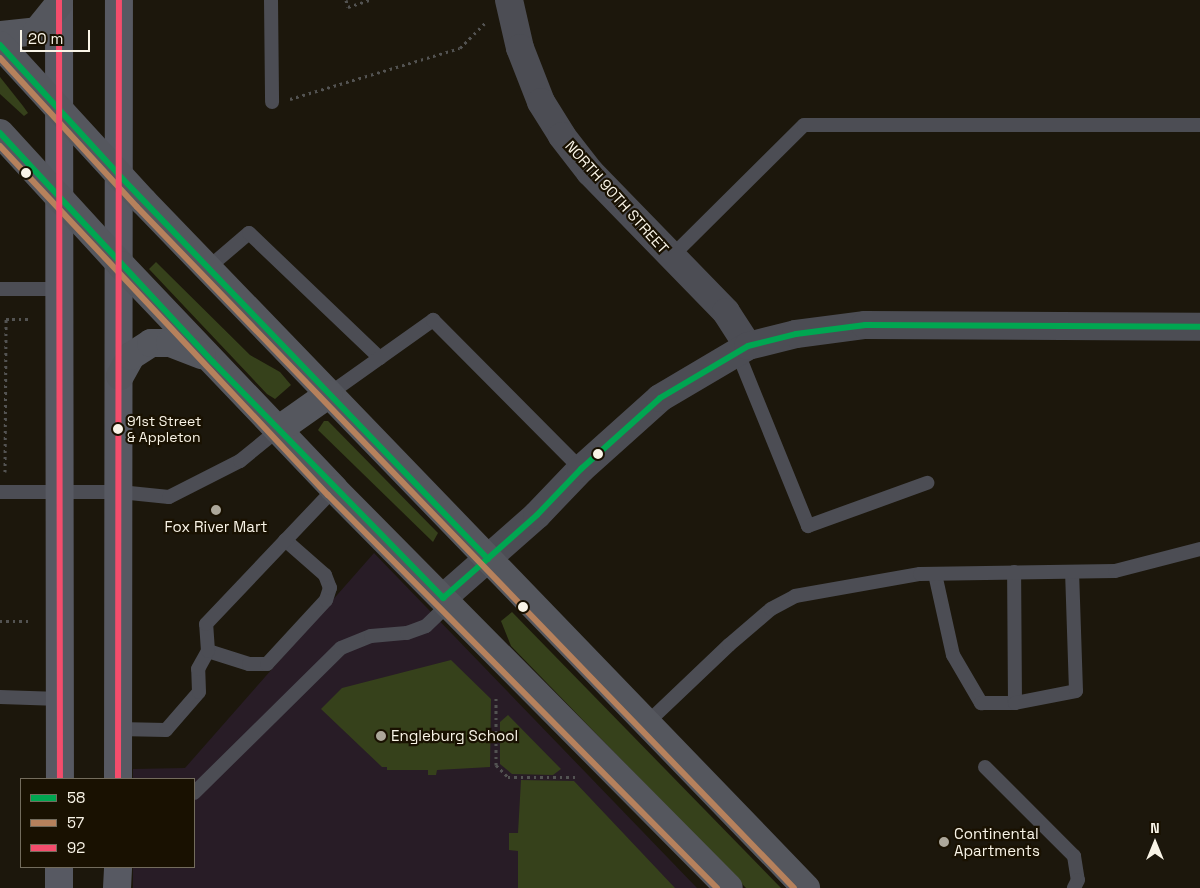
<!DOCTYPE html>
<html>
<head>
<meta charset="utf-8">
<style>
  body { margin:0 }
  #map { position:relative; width:1200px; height:888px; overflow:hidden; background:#1c170c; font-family:"Space Grotesk",sans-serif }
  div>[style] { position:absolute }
  .education>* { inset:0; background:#281c26 }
  .green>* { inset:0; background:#36411b }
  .path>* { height:3px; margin-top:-1.5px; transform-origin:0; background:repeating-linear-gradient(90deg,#535352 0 2.5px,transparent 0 6.5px) }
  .service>* { height:14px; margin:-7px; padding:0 7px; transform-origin:7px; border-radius:7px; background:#4c4d54 }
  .minor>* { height:28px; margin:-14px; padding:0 14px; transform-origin:14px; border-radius:14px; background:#4c4d54 }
  .tertiary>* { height:28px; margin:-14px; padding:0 14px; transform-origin:14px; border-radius:14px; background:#4c4d54 }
  .secondary>* { height:28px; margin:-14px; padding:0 14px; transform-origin:14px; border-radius:14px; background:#575962 }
  .primary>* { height:28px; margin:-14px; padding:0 14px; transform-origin:14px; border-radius:14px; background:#55575e }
  .bus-1>* { height:6px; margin:-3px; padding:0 3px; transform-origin:3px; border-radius:3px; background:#00a651 }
  .bus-2>* { height:6px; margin:-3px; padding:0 3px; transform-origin:3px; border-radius:3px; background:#b6815c }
  .bus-3>* { height:6px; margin:-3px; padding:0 3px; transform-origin:3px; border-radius:3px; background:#f44d6c }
  .dots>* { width:14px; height:14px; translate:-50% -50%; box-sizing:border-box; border:2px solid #191101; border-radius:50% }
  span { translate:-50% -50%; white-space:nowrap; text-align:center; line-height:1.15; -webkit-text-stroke:4.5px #191101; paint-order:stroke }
  .bus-label { font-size:14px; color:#f9f4e7 }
  .left { translate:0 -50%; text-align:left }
  .street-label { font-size:15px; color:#f9f4e7 }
  .poi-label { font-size:15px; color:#f9f4e7 }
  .legend { position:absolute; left:20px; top:778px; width:175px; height:90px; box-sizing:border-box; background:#191101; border:1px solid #736c5d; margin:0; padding:6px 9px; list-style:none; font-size:15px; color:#f9f4e7 }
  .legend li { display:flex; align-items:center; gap:10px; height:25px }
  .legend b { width:25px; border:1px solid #736c5d }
  .north { position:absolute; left:1130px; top:818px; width:50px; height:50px; -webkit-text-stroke:4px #191101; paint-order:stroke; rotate:0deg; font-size:14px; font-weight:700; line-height:20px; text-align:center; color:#f9f4e7 }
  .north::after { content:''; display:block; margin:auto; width:18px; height:22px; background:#f9f4e7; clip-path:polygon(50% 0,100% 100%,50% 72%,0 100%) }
  .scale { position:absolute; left:20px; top:30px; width:70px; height:22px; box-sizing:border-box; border:2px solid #f9f4e7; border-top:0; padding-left:6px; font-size:15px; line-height:18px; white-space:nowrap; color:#f9f4e7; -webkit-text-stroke:4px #191101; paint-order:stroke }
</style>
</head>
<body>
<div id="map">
  <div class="education">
    <i style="clip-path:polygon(374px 553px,697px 888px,133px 888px,133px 867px,194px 867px,194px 779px,133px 779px,133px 769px,185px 768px)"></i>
  </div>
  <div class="green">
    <i style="clip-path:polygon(0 77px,23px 106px,28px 113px,24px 116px,0 94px)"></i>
    <i style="clip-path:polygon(156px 262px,250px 355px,280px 372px,291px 385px,275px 399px,267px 394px,149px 269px)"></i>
    <i style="clip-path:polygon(324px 421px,328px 421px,438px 533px,433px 542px,318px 430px)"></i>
    <i style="clip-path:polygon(512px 612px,781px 888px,746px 888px,511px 646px,501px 621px)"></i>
    <i style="clip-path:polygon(451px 660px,491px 699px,490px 767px,437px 770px,436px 775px,428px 775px,428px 770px,387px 770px,387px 767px,382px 767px,321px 709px,342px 688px)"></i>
    <i style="clip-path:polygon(508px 715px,561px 769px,553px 775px,512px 774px,500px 764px,500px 722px)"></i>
    <i style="clip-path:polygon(521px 780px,574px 781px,675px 888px,518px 888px,518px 851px,509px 850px,509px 833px,518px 833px)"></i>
  </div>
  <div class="path">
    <i style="left:346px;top:0;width:7px;rotate:74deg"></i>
    <i style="left:348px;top:7px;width:23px;rotate:-18deg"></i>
    <i style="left:290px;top:99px;width:177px;rotate:-16.7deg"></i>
    <i style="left:460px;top:48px;width:38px;rotate:-45deg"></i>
    <i style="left:5px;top:472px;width:153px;rotate:-89.6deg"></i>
    <i style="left:6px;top:319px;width:26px"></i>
    <i style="left:0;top:621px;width:32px"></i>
    <i style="left:496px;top:698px;width:67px;rotate:90deg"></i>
    <i style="left:496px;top:765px;width:17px;rotate:45deg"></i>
    <i style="left:508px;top:777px;width:68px"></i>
  </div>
  <div class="service">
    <i style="left:271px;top:0;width:102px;rotate:89.4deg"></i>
    <i style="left:671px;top:257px;width:187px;rotate:-44.8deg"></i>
    <i style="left:804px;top:125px;width:396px"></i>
    <i style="left:208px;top:268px;width:54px;rotate:-40.5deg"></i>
    <i style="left:249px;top:233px;width:181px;rotate:43.7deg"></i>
    <i style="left:0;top:289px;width:57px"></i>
    <i style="left:737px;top:351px;width:189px;rotate:67.9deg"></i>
    <i style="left:808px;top:526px;width:127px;rotate:-19.9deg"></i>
    <i style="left:329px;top:394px;width:128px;rotate:-35.4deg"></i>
    <i style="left:433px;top:320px;width:210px;rotate:45.2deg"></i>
    <i style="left:0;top:492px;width:120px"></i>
    <i style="left:120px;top:492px;width:49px;rotate:5.8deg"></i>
    <i style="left:169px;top:497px;width:80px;rotate:-26.9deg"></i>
    <i style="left:240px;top:461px;width:49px;rotate:-39.2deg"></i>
    <i style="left:935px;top:574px;width:83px;rotate:77.5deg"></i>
    <i style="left:953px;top:655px;width:56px;rotate:59.7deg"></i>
    <i style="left:981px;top:703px;width:34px"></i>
    <i style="left:1015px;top:703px;width:131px;rotate:-90.4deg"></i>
    <i style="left:208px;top:651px;width:43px;rotate:17.6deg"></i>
    <i style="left:249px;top:664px;width:18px"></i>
    <i style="left:267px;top:664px;width:87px;rotate:-47.3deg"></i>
    <i style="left:326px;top:600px;width:13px;rotate:-72deg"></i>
    <i style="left:330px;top:588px;width:14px;rotate:-111deg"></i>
    <i style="left:325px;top:575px;width:53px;rotate:-138.8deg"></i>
    <i style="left:0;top:697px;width:60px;rotate:1.9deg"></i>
    <i style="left:1015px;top:703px;width:62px;rotate:-11.1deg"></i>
    <i style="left:1076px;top:691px;width:119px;rotate:-91.9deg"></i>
    <i style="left:647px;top:723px;width:113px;rotate:-43.6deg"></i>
    <i style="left:729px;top:645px;width:55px;rotate:-40.6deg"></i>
    <i style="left:771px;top:609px;width:27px;rotate:-28deg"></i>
    <i style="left:795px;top:596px;width:127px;rotate:-10deg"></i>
    <i style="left:920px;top:574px;width:195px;rotate:-0.9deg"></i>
    <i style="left:1115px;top:571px;width:88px;rotate:-14.5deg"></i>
    <i style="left:118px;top:729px;width:48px;rotate:1.2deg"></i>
    <i style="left:166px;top:730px;width:50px;rotate:-49deg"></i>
    <i style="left:199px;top:692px;width:23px;rotate:-92deg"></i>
    <i style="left:198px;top:669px;width:21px;rotate:-61deg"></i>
    <i style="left:208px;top:651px;width:27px;rotate:-94deg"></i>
    <i style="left:206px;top:624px;width:186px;rotate:-46.5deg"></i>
    <i style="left:985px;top:767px;width:126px;rotate:45deg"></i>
    <i style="left:1074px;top:856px;width:24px;rotate:81deg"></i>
    <i style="left:1078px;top:880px;width:9px;rotate:117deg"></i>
    <i style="left:194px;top:793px;width:206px;rotate:-44.6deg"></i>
    <i style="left:341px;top:648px;width:32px;rotate:-22deg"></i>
    <i style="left:371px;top:636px;width:36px;rotate:-5deg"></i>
    <i style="left:407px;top:633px;width:20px;rotate:-20deg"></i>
    <i style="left:426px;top:626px;width:32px;rotate:-44deg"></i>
  </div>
  <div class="minor">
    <i style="left:509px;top:0;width:49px;rotate:77.1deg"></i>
    <i style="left:520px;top:48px;width:58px;rotate:68.7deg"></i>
    <i style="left:541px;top:102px;width:40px;rotate:58deg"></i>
    <i style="left:562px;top:136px;width:46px;rotate:52.1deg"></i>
    <i style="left:590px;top:172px;width:195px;rotate:45.8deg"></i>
    <i style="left:726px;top:312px;width:40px;rotate:57.1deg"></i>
  </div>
  <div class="tertiary">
    <i style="left:443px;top:598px;width:125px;rotate:-41.4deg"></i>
    <i style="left:537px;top:515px;width:64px;rotate:-46.3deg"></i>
    <i style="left:581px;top:469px;width:106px;rotate:-41.9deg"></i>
    <i style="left:660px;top:398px;width:102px;rotate:-30.6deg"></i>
    <i style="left:748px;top:346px;width:49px;rotate:-14deg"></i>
    <i style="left:796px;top:334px;width:70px;rotate:-7.4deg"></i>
    <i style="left:865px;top:325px;width:335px;rotate:0.3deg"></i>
  </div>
  <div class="secondary">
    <i style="left:59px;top:0;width:779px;rotate:89.93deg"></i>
    <i style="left:118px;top:779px;width:779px;rotate:-89.93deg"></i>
    <i style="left:59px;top:888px;width:21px;rotate:-90deg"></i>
    <i style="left:117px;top:888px;width:21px;rotate:-87deg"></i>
  </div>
  <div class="primary">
    <i style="left:0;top:35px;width:37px;rotate:-6deg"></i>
    <i style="left:37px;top:31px;width:35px;rotate:-51deg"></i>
    <i style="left:0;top:45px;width:212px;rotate:47.5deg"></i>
    <i style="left:143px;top:201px;width:955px;rotate:46.02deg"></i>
    <i style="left:0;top:133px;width:179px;rotate:47.5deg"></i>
    <i style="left:121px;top:265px;width:309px;rotate:46.4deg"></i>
    <i style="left:334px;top:489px;width:561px;rotate:45.29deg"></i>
    <i style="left:120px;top:376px;width:23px;rotate:-61deg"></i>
    <i style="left:131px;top:356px;width:24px;rotate:-33deg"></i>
    <i style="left:151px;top:343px;width:19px"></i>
    <i style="left:170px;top:343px;width:34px;rotate:21deg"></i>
    <i style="left:278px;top:430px;width:62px;rotate:-35.2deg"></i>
  </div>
  <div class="bus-1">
    <i style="left:0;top:45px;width:175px;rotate:47.5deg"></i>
    <i style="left:118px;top:174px;width:534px;rotate:46.14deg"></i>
    <i style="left:0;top:133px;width:313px;rotate:47.1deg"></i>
    <i style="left:213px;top:362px;width:330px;rotate:45.7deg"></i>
    <i style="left:443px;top:598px;width:125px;rotate:-41.4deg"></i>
    <i style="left:537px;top:515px;width:64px;rotate:-46.3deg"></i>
    <i style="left:581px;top:469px;width:106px;rotate:-41.9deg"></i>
    <i style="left:660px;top:398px;width:102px;rotate:-30.6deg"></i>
    <i style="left:748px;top:346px;width:49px;rotate:-14deg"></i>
    <i style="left:796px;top:334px;width:70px;rotate:-7.4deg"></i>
    <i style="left:865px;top:325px;width:335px;rotate:0.3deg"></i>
  </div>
  <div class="bus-2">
    <i style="left:0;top:58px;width:202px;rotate:47.4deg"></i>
    <i style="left:137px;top:207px;width:946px;rotate:46.03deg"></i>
    <i style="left:0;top:146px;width:479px;rotate:46.8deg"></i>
    <i style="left:328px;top:495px;width:553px;rotate:45.29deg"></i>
  </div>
  <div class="bus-3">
    <i style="left:59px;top:0;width:779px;rotate:89.93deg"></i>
    <i style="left:118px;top:779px;width:779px;rotate:-89.93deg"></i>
  </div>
  <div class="dots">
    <i style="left:26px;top:173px;background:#f9f4e7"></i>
    <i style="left:118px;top:429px;background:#f9f4e7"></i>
    <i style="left:598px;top:454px;background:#f9f4e7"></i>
    <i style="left:216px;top:510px;background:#aca79a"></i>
    <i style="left:523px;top:607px;background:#f9f4e7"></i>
    <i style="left:381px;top:736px;background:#aca79a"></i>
    <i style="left:944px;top:842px;background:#aca79a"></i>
  </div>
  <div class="bus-label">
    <span class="left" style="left:127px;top:429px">91st Street<br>&amp; Appleton</span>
  </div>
  <div class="street-label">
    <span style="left:617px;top:197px;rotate:48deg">NORTH 90TH STREET</span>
  </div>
  <div class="poi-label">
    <span style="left:216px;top:527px">Fox River Mart</span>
    <span class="left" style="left:391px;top:736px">Engleburg School</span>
    <span class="left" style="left:954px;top:842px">Continental<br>Apartments</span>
  </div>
  <ul class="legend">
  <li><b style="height:6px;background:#00a651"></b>58</li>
  <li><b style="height:6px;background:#b6815c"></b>57</li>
  <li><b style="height:6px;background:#f44d6c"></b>92</li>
  </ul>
  <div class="north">N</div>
  <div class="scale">20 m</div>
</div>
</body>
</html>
